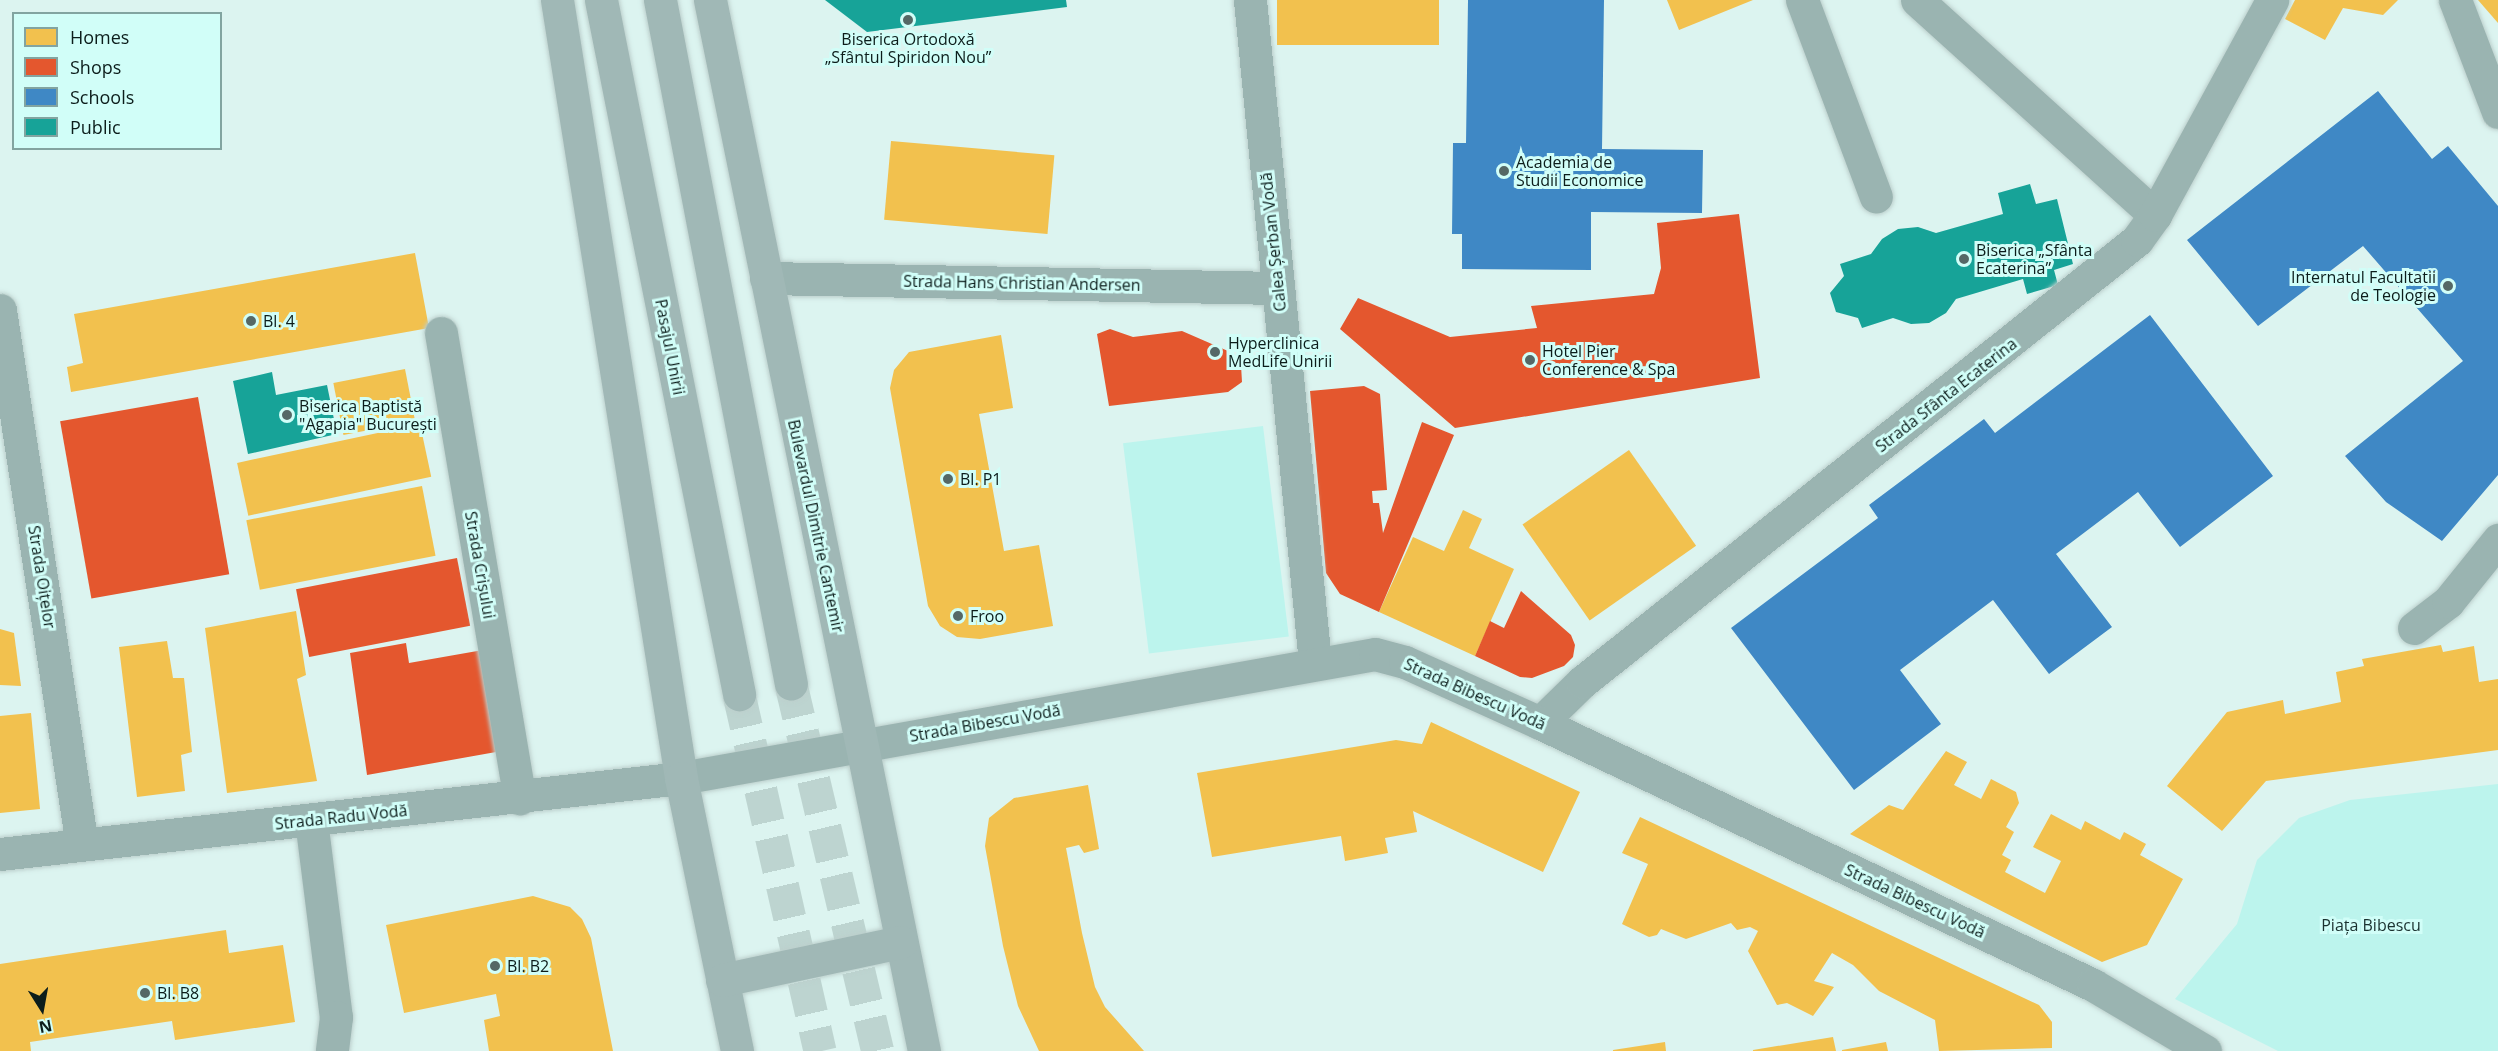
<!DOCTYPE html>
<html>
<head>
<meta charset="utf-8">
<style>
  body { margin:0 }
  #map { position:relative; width:2498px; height:1051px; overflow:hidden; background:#dcf4f0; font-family:"Open Sans",sans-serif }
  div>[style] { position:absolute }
  .green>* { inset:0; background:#bcf4ed; transform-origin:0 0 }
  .homes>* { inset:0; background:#f2c14e; transform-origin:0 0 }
  .shops>* { inset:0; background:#e4572e; transform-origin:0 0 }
  .schools>* { inset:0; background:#3f88c5 }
  .public>* { inset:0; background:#17a398 }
  .major-tunnel>* { height:33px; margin-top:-16.5px; transform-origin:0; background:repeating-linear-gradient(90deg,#bdd4d0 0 33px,transparent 0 49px) }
  .roads { filter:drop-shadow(0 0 2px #bccfcc) drop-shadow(0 0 2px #bccfcc) }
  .minor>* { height:33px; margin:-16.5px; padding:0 16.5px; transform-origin:16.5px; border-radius:16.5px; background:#9ab4b1 }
  .major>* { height:33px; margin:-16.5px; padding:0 16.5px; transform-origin:16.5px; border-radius:16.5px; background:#a0b8b6 }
  .dots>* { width:16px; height:16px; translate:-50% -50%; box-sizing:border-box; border:3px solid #d1fef8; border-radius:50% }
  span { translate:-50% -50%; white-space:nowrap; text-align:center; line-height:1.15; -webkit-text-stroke:6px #d1fef8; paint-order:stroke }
  .poi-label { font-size:16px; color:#0c1d1b }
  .left { translate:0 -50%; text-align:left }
  .right { translate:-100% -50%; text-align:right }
  .street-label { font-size:16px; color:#0c1d1b }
  .park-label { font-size:16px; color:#1b3230 }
  .legend { position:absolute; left:12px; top:12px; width:210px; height:138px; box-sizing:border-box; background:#d1fef8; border:2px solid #82a4a0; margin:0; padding:8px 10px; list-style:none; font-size:18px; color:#0c1d1b }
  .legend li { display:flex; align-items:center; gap:12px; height:30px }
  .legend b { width:30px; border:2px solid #82a4a0 }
  .north { position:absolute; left:12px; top:979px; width:60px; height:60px; -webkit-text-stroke:4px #d1fef8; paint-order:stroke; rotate:169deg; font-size:16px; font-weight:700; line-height:24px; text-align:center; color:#0c1d1b }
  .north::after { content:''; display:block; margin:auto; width:21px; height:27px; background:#0c1d1b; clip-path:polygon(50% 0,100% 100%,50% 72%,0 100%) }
</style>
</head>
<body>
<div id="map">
  <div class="green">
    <i style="left:1263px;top:426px;width:212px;height:141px;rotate:83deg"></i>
    <i style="clip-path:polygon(2498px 784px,2498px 1051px,2278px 1051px,2175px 999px,2237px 924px,2257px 860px,2299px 818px,2350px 800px)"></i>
  </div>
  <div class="homes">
    <i style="left:1277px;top:0;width:162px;height:45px"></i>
    <i style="clip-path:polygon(1667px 0,1753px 0,1679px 30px)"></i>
    <i style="clip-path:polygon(2295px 0,2398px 0,2383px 15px,2343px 8px,2325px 40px,2285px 19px)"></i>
    <i style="clip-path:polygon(2478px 0,2498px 0,2498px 23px)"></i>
    <i style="left:891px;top:141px;width:164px;height:79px;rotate:5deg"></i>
    <i style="clip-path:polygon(415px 253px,429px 328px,71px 392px,67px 367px,83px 363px,74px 314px)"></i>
    <i style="clip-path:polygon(1001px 335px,1013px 408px,979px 414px,1004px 551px,1039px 545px,1053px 626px,980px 639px,957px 637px,940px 626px,928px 606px,890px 388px,894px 370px,909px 352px)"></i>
    <i style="left:405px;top:369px;width:53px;height:73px;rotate:79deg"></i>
    <i style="left:420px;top:424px;width:54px;height:187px;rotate:78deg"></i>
    <i style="left:1629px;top:450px;width:117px;height:130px;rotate:55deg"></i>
    <i style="left:422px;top:486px;width:71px;height:179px;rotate:79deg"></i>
    <i style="clip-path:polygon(1463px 510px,1482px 519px,1469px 548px,1514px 569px,1475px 656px,1379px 612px,1413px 537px,1444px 551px)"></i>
    <i style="clip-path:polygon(296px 611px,306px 675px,297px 679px,317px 781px,227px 793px,205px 628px)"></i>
    <i style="clip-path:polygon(0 629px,14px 633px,21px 686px,0 685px)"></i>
    <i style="clip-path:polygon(167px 641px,173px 678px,184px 678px,192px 752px,181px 755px,185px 791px,137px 797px,119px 647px)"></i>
    <i style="clip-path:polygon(2441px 645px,2443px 652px,2474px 646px,2479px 682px,2498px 679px,2498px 750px,2266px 781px,2222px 831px,2167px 786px,2227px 712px,2283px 700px,2285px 714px,2341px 702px,2336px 672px,2364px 666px,2362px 659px)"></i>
    <i style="clip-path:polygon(31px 713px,40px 809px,0 813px,0 716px)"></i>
    <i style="clip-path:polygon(1431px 722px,1580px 792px,1543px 872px,1413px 811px,1417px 832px,1385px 838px,1388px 853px,1345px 861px,1341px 836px,1212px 857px,1197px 773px,1396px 740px,1422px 744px)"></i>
    <i style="clip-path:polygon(1946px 751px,1967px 762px,1954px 785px,1981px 799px,1991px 779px,2016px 792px,2019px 803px,2006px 827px,2014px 832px,2002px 855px,2011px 860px,2005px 872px,2045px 893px,2061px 861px,2033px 847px,2051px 814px,2081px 830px,2085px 821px,2120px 840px,2124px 832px,2146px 844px,2140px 855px,2183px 879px,2147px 945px,2102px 962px,1850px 834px,1889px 805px,1903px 810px)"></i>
    <i style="clip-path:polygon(1088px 785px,1099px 849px,1084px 853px,1079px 845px,1066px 848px,1082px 933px,1095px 987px,1105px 1007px,1144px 1051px,1039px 1051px,1018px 1006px,1003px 946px,985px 846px,989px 818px,1014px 798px)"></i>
    <i style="clip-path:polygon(1640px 817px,2039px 1005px,2052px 1022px,2052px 1048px,1939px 1051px,1935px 1020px,1879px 991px,1853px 965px,1832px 953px,1814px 981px,1834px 987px,1813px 1016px,1787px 1003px,1777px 1005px,1748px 951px,1758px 931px,1750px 927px,1737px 930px,1731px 923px,1686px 939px,1661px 929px,1657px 935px,1649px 937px,1622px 924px,1648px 864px,1622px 853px)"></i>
    <i style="clip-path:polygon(533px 896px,570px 907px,582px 919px,591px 938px,613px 1051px,489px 1051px,484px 1020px,500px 1016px,496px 994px,404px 1013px,386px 925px)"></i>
    <i style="clip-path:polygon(226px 930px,229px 953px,283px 945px,295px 1022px,175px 1040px,172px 1021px,30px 1042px,31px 1051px,0 1051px,0 964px)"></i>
    <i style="clip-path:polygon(1833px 1037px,1836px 1051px,1753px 1051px,1753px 1050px)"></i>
    <i style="clip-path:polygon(1665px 1042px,1666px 1051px,1613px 1051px,1613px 1050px)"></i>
    <i style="clip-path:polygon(1886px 1042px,1888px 1051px,1842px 1051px,1842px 1050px)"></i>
  </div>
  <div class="shops">
    <i style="clip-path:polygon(1739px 214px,1760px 378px,1455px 428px,1340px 329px,1358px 298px,1450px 337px,1537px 328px,1531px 306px,1654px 294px,1661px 268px,1657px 223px)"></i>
    <i style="clip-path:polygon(1110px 329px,1133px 337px,1182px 331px,1228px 351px,1241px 365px,1242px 382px,1228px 392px,1109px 406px,1097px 334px)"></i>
    <i style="clip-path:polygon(1364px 386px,1380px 394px,1387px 490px,1372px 491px,1373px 503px,1379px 503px,1383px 533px,1422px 422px,1454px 435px,1379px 612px,1340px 594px,1326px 573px,1310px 391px)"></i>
    <i style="left:198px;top:397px;width:180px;height:140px;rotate:80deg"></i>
    <i style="left:457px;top:558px;width:69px;height:164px;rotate:79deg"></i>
    <i style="clip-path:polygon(1521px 591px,1571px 635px,1575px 645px,1573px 657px,1564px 666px,1532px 678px,1520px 677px,1475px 656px,1490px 621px,1504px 628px)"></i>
    <i style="clip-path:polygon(406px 643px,409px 663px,483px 650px,496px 752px,367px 775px,350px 653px)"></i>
  </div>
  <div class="schools">
    <i style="clip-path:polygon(1468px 0,1604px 0,1602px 149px,1703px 150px,1702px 213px,1591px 212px,1591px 270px,1462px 269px,1462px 234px,1452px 234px,1453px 143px,1466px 143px)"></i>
    <i style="clip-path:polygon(2378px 91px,2432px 159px,2448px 146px,2498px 206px,2498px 475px,2442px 541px,2386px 502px,2345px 456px,2463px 361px,2363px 246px,2258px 326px,2187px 240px)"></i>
    <i style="clip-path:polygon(2150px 315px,2273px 476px,2180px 547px,2138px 492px,2056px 554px,2112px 627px,2049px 674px,1993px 600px,1900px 670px,1941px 724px,1854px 790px,1731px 628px,1878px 518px,1869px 505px,1984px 419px,1995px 433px)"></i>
  </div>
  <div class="public">
    <i style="clip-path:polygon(825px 0,1066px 0,1067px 7px,867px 32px)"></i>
    <i style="clip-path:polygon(2030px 184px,2036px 204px,2057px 199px,2073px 264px,2054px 270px,2058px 285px,2027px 294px,2023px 279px,1956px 299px,1946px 313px,1929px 323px,1911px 324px,1893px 318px,1862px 328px,1858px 318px,1836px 312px,1830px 293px,1844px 276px,1840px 264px,1871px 254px,1882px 239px,1898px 229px,1918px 227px,1936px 233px,2003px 214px,1998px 193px)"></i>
    <i style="clip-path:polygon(272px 372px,276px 395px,327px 385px,337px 434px,248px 454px,233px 381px)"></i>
  </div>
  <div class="major-tunnel">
    <i style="left:791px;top:684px;width:377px;rotate:76.7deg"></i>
    <i style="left:739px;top:694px;width:366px;rotate:77.2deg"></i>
  </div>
  <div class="roads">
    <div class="minor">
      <i style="left:1250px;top:0;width:666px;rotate:84.4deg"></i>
      <i style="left:1802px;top:0;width:210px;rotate:69.4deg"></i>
      <i style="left:1917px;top:0;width:321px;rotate:42.1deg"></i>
      <i style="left:2455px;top:0;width:120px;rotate:69deg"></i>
      <i style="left:766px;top:278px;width:511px;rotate:1.12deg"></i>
      <i style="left:0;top:310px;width:541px;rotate:81.29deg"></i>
      <i style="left:441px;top:333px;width:472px;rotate:80.4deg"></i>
      <i style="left:2414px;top:628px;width:43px;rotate:-37.4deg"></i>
      <i style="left:2448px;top:602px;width:80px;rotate:-51.1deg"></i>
      <i style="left:1540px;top:723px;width:59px;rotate:-44.3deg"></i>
      <i style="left:1582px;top:682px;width:709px;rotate:-38.53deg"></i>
      <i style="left:2137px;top:240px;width:31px;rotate:-54deg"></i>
      <i style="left:2155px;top:215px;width:245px;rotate:-61.4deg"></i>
      <i style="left:311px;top:820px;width:199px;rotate:82.8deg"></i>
      <i style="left:336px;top:1017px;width:34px;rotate:97deg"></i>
      <i style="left:0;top:854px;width:685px;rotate:-6.37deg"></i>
      <i style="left:681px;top:778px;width:705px;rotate:-10.13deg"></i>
      <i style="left:1375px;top:654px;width:31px;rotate:15deg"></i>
      <i style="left:1405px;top:662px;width:148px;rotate:24.3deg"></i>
      <i style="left:1540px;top:723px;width:612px;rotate:25.35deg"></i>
      <i style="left:2093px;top:985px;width:130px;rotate:30.5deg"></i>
    </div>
    <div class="major">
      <i style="left:557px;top:0;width:788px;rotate:80.94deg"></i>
      <i style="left:681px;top:778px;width:279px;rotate:78.4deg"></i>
      <i style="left:601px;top:0;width:708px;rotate:78.75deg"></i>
      <i style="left:660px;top:0;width:696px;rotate:79.16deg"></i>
      <i style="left:710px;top:0;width:1073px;rotate:78.49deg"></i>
      <i style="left:722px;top:980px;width:183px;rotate:-12deg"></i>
    </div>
  </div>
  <div class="dots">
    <i style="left:908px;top:20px;background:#556866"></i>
    <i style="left:1504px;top:171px;background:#556866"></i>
    <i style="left:1964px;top:259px;background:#556866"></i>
    <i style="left:2448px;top:286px;background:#556866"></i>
    <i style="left:251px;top:321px;background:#556866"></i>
    <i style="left:1215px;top:352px;background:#556866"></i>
    <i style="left:1530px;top:360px;background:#556866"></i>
    <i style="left:287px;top:415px;background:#556866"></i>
    <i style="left:948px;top:479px;background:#556866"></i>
    <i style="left:958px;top:616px;background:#556866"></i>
    <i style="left:495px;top:966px;background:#556866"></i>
    <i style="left:145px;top:993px;background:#556866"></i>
  </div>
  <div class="poi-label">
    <span style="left:908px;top:48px">Biserica Ortodoxă<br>„Sfântul Spiridon Nou”</span>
    <span class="left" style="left:1516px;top:171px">Academia de<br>Studii Economice</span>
    <span class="left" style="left:1976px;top:259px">Biserica „Sfânta<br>Ecaterina”</span>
    <span class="right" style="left:2436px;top:286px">Internatul Facultatii<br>de Teologie</span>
    <span class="left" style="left:263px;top:321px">Bl. 4</span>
    <span class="left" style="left:1228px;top:352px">Hyperclinica<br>MedLife Unirii</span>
    <span class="left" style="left:1542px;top:360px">Hotel Pier<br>Conference &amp; Spa</span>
    <span class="left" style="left:299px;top:415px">Biserica Baptistă<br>"Agapia" București</span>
    <span class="left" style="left:960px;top:479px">Bl. P1</span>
    <span class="left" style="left:970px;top:616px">Froo</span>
    <span class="left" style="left:507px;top:966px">Bl. B2</span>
    <span class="left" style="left:157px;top:993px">Bl. B8</span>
  </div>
  <div class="street-label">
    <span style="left:1273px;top:242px;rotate:-96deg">Calea Șerban Vodă</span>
    <span style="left:1022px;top:283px;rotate:1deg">Strada Hans Christian Andersen</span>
    <span style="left:670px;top:347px;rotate:79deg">Pasajul Unirii</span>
    <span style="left:1946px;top:395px;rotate:-38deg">Strada Sfânta Ecaterina</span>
    <span style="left:816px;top:526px;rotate:78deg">Bulevardul Dimitrie Cantemir</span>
    <span style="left:480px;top:565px;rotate:80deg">Strada Crișului</span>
    <span style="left:42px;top:577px;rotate:81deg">Strada Oițelor</span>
    <span style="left:1475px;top:694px;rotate:24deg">Strada Bibescu Vodă</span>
    <span style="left:985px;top:723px;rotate:-10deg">Strada Bibescu Vodă</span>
    <span style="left:341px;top:817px;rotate:-6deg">Strada Radu Vodă</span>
    <span style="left:1915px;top:901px;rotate:25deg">Strada Bibescu Vodă</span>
  </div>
  <div class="park-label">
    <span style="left:2371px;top:925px">Piața Bibescu</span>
  </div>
  <ul class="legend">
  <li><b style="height:16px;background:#f2c14e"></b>Homes</li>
  <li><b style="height:16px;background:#e4572e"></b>Shops</li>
  <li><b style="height:16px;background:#3f88c5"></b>Schools</li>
  <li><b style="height:16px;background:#17a398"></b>Public</li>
  </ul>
  <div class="north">N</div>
</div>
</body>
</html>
